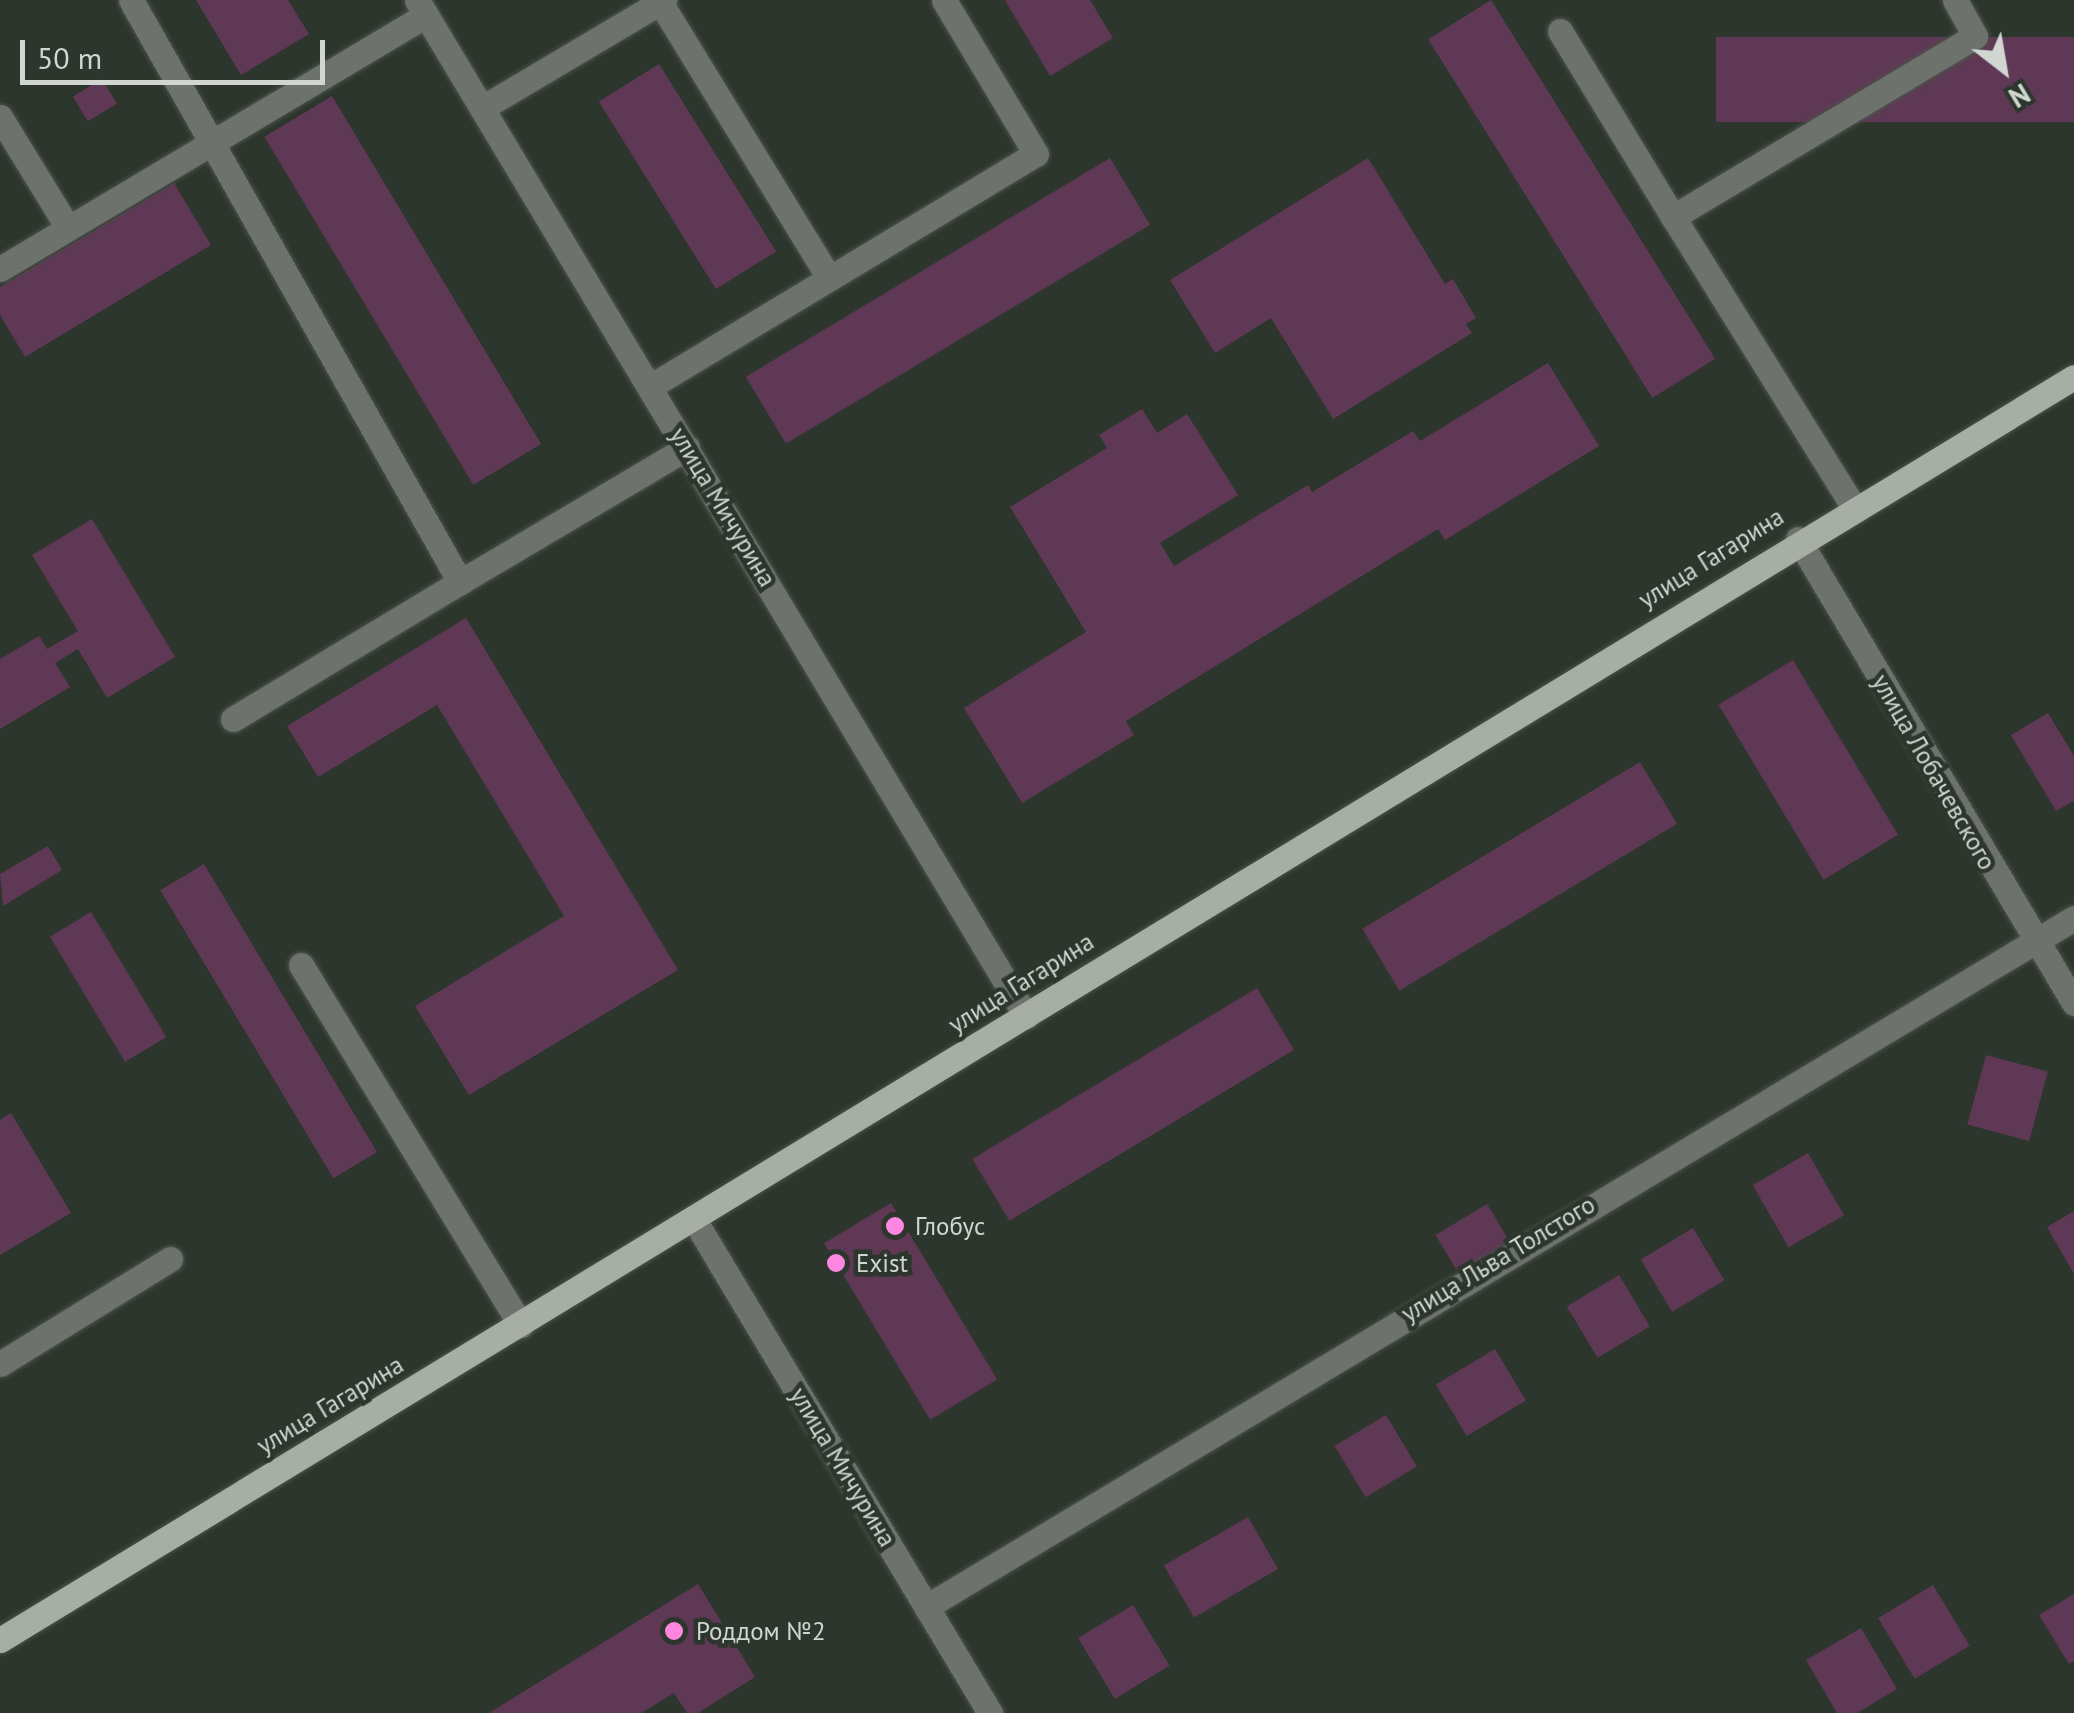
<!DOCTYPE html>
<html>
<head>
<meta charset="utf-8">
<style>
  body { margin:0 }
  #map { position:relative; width:2074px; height:1713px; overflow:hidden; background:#2d362c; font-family:"PT Sans",sans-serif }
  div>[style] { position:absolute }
  .building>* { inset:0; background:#5f3855; transform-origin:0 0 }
  .roads { filter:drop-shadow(0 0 2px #4b534a) drop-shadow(0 0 2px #4b534a) }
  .minor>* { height:25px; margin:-12.5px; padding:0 12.5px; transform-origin:12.5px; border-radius:12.5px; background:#6d726d }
  .major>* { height:25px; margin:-12.5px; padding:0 12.5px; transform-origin:12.5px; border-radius:12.5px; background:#a7afa5 }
  .dots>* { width:28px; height:28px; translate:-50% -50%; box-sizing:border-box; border:5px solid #2d362c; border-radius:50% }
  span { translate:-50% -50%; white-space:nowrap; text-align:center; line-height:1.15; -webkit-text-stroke:9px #2d362c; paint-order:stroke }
  .street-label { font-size:25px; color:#d1d7d0 }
  .poi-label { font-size:25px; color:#d1d7d0 }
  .left { translate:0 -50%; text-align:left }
  .north { position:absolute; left:1954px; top:20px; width:100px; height:100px; -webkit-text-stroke:8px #2d362c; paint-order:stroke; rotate:149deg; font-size:28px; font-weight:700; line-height:40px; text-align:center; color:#d1d7d0 }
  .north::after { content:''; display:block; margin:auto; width:35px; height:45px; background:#d1d7d0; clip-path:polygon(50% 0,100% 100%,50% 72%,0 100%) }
  .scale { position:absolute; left:20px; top:40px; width:305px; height:45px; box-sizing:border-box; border:5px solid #d1d7d0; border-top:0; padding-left:12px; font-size:30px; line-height:35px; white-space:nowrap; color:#d1d7d0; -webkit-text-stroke:8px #2d362c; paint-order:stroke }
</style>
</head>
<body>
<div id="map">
  <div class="building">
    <i style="clip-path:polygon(196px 0,288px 0,309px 34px,241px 75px)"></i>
    <i style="clip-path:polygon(1005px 0,1090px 0,1113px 38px,1050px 76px)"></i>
    <i style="left:1491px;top:0;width:423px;height:74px;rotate:58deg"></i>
    <i style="left:2074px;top:37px;width:85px;height:358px;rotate:90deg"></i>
    <i style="left:659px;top:64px;width:221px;height:71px;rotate:58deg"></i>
    <i style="left:102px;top:79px;width:29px;height:34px;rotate:59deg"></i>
    <i style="left:332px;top:96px;width:406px;height:79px;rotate:59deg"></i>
    <i style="left:1110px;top:158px;width:78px;height:425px;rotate:59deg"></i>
    <i style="clip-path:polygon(1368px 158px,1445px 284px,1453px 279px,1476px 318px,1466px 324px,1472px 333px,1333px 419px,1271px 318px,1215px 353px,1170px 280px)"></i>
    <i style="clip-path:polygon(174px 183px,211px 245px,25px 357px,0 315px,0 287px)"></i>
    <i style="clip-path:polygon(1548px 363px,1599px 446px,1445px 540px,1438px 529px,1126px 721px,1134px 735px,1022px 803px,964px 708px,1086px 632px,1010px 507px,1107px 448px,1099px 435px,1142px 409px,1157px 433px,1187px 414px,1238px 495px,1160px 543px,1174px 566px,1308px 485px,1312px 492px,1413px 431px,1420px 441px)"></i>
    <i style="clip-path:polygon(92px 519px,175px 657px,107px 698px,78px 649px,55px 663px,70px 687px,0 729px,0 659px,39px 636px,47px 649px,78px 631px,32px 555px)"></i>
    <i style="clip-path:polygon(466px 618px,678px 970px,469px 1095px,415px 1006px,564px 916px,437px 705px,318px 777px,287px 726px)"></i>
    <i style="left:1793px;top:660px;width:204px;height:87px;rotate:59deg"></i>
    <i style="clip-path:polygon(2048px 713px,2074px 756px,2074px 801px,2056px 811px,2011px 735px)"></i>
    <i style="left:1640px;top:762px;width:72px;height:324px;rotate:59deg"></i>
    <i style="clip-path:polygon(48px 846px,62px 870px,3px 906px,0 874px)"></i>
    <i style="left:204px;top:864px;width:336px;height:51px;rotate:59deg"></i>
    <i style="left:91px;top:912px;width:146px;height:48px;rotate:59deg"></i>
    <i style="left:1257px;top:988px;width:72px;height:332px;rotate:59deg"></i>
    <i style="left:1986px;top:1055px;width:64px;height:72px;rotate:15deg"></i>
    <i style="clip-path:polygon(11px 1113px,71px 1213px,0 1255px,0 1120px)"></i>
    <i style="left:1808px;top:1153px;width:72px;height:64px;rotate:60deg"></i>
    <i style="left:891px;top:1203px;width:206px;height:78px;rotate:59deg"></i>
    <i style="left:1487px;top:1204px;width:44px;height:60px;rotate:59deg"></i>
    <i style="clip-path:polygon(2074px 1211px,2074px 1274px,2047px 1227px)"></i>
    <i style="left:1693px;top:1228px;width:61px;height:61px;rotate:59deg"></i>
    <i style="left:1619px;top:1275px;width:60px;height:61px;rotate:59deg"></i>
    <i style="left:1495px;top:1349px;width:60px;height:69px;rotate:59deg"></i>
    <i style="left:1386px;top:1415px;width:60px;height:60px;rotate:59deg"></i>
    <i style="left:1248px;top:1517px;width:60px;height:97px;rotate:60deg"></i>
    <i style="clip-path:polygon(698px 1584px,755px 1677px,698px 1713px,687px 1713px,674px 1693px,641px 1713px,489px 1713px)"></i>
    <i style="left:1933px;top:1585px;width:71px;height:64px;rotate:59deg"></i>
    <i style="clip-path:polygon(2074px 1594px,2074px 1661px,2069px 1664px,2039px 1615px)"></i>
    <i style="left:1133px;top:1605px;width:71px;height:64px;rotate:59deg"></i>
    <i style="clip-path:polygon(1861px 1628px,1897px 1689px,1857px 1713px,1837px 1713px,1806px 1660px)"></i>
  </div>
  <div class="roads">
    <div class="minor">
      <i style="left:131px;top:0;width:669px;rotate:60.52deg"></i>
      <i style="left:460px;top:582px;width:264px;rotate:-30.6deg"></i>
      <i style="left:417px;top:0;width:1185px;rotate:59.06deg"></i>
      <i style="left:660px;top:2px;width:324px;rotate:58.5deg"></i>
      <i style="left:1560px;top:31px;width:218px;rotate:58.7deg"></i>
      <i style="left:482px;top:108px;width:212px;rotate:-30.7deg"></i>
      <i style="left:0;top:117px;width:130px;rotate:58.5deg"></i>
      <i style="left:0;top:269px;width:496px;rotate:-30.8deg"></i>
      <i style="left:651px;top:386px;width:449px;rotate:-31.1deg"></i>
      <i style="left:1036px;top:154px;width:179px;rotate:-120.9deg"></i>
      <i style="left:1853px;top:506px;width:340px;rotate:-121.9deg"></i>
      <i style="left:1673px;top:217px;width:352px;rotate:-30.9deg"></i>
      <i style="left:1975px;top:36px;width:41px;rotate:-119.1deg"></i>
      <i style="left:1798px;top:539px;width:540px;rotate:59.25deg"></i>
      <i style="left:233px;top:719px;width:265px;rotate:-31.1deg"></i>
      <i style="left:301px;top:965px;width:422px;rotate:58.6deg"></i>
      <i style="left:695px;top:1221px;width:574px;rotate:59.05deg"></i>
      <i style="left:0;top:1364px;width:200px;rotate:-31.7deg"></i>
      <i style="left:926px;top:1607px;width:1339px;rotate:-30.97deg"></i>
    </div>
    <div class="major">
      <i style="left:0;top:1640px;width:2428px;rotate:-31.34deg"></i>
    </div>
  </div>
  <div class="dots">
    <i style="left:895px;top:1226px;background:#fe86e1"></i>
    <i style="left:836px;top:1263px;background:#fe86e1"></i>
    <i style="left:674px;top:1631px;background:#fe86e1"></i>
  </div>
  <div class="street-label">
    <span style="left:723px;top:507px;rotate:59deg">улица Мичурина</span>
    <span style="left:1711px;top:558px;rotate:-32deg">улица Гагарина</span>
    <span style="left:1934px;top:772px;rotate:60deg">улица Лобачевского</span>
    <span style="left:1021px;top:983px;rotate:-32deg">улица Гагарина</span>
    <span style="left:1498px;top:1259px;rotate:-31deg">улица Льва Толстого</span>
    <span style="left:330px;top:1405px;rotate:-31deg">улица Гагарина</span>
    <span style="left:843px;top:1467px;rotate:59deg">улица Мичурина</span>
  </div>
  <div class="poi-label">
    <span class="left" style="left:915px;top:1226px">Глобус</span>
    <span class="left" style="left:856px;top:1263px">Exist</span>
    <span class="left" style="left:696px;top:1631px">Роддом №2</span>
  </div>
  <div class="north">N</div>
  <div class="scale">50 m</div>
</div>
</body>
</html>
